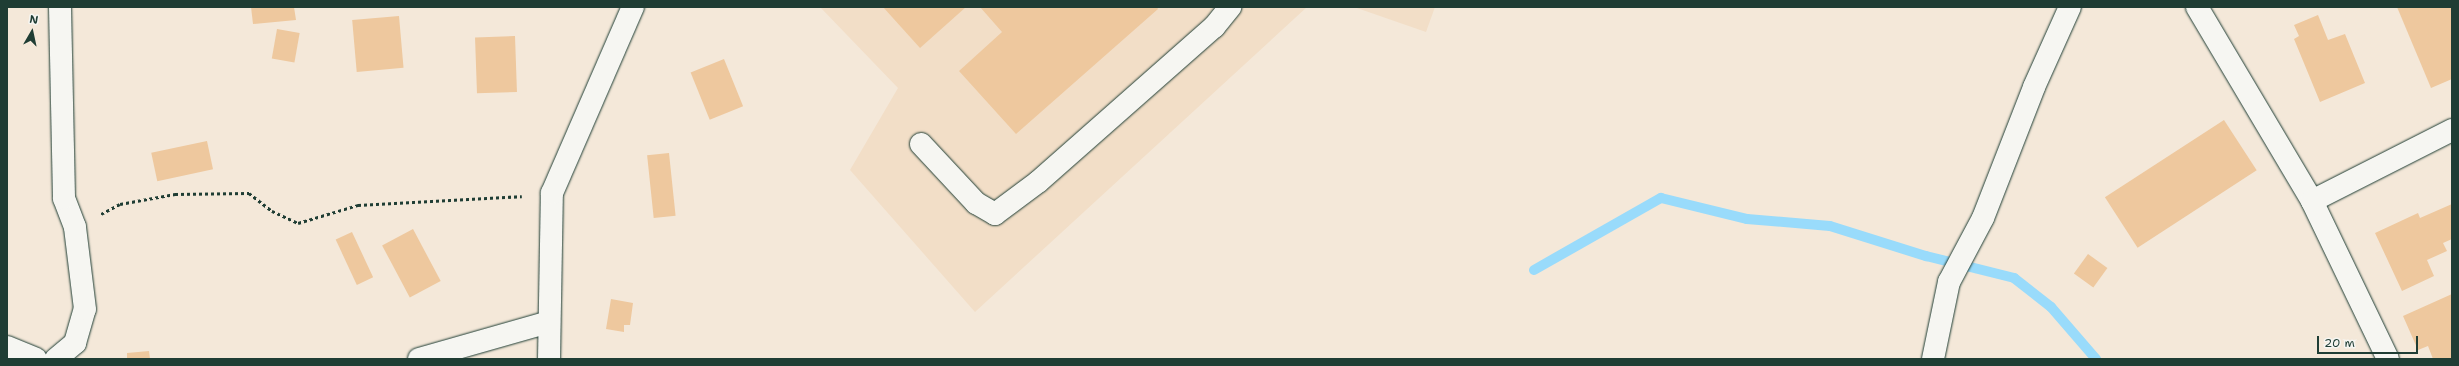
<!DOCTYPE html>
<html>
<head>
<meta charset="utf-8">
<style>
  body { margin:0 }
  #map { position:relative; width:2459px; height:366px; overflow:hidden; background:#f4e8d9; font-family:"Shantell Sans",sans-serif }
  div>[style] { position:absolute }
  .built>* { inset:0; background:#f2dec7 }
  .stream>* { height:10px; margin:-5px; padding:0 5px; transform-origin:5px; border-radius:5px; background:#99dbfb }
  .building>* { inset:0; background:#eec89e; transform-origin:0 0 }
  .path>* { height:2.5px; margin-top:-1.25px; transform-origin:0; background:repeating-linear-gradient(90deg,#1f3d34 0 3px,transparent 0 6px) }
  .roads { filter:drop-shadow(0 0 1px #1f3d34) drop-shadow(0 0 1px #1f3d34) }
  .minor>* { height:22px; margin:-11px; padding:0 11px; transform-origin:11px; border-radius:11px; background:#f6f6f2 }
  span { translate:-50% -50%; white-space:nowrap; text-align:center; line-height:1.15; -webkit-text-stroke:3.5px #f6f6f2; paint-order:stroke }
  .frame { position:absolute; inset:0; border:8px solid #1f3d34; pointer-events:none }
  .north { position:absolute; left:12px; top:12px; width:40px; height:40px; -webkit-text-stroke:3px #f6f6f2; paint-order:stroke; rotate:9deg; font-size:11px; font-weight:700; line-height:16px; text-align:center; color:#1f3d34 }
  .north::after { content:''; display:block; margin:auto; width:14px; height:18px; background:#1f3d34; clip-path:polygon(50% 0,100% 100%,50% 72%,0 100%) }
  .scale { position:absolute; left:2317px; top:336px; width:101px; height:18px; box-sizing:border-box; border:2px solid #1f3d34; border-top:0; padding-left:5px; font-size:12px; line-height:14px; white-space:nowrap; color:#1f3d34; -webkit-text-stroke:3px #f6f6f2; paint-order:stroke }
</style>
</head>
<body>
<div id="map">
  <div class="built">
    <i style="clip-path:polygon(820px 7px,1307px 7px,975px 312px,850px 170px,898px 88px)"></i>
    <i style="clip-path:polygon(1354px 7px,1435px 7px,1426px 32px)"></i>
  </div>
  <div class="stream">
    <i style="left:1534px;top:270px;width:146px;rotate:-29.6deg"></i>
    <i style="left:1661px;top:198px;width:89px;rotate:13.7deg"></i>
    <i style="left:1747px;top:219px;width:83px;rotate:4.8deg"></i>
    <i style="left:1830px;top:226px;width:101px;rotate:17.4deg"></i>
    <i style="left:1926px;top:256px;width:91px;rotate:14deg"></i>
    <i style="left:2014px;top:278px;width:47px;rotate:38.1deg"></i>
    <i style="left:2051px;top:307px;width:69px;rotate:49.1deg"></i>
  </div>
  <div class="building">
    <i style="clip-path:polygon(251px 7px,294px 7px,296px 20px,253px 24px)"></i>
    <i style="clip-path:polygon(883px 7px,966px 7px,920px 48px)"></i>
    <i style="clip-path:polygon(980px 7px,1157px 7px,1158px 9px,1016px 134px,959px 71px,1002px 32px)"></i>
    <i style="clip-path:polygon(2397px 7px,2452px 7px,2452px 79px,2431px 88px)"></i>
    <i style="clip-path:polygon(2318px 15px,2328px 40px,2345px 34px,2365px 83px,2320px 102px,2294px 39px,2299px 36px,2294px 25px)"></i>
    <i style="left:399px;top:16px;width:52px;height:47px;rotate:85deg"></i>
    <i style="left:277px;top:29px;width:23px;height:30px;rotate:10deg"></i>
    <i style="left:515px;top:36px;width:56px;height:40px;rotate:88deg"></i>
    <i style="left:724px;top:59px;width:51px;height:36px;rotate:68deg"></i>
    <i style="left:2224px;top:120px;width:60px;height:142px;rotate:57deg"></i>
    <i style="left:207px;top:141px;width:29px;height:57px;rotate:78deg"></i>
    <i style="left:669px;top:153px;width:63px;height:22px;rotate:84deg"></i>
    <i style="clip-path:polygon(2452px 204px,2452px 239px,2443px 243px,2447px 251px,2427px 260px,2434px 276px,2402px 291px,2375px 233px,2418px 213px,2420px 218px)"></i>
    <i style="left:413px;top:229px;width:59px;height:35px;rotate:62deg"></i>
    <i style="left:352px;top:232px;width:50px;height:18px;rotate:65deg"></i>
    <i style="left:2088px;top:254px;width:24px;height:24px;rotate:36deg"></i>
    <i style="clip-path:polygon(2452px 294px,2452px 359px,2433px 359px,2428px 346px,2418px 350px,2403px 316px)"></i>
    <i style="clip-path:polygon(611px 299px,633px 303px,630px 325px,624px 325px,624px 332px,606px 329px)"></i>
    <i style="clip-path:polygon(149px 351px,150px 359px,127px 359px,127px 353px)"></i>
  </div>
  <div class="path">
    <i style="left:101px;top:214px;width:21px;rotate:-28deg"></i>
    <i style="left:120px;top:204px;width:56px;rotate:-10.3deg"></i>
    <i style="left:175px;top:194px;width:74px;rotate:-0.8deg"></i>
    <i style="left:249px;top:193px;width:29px;rotate:38deg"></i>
    <i style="left:272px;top:211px;width:29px;rotate:25deg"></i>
    <i style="left:298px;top:223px;width:63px;rotate:-16.7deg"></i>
    <i style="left:358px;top:205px;width:164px;rotate:-3.1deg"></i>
  </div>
  <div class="roads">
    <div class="minor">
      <i style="left:2197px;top:7px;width:226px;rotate:59.3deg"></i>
      <i style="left:2312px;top:201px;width:175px;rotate:64.3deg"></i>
      <i style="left:921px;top:144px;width:81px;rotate:47deg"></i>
      <i style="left:976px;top:203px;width:22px;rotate:30deg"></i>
      <i style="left:995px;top:214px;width:54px;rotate:-36.7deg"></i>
      <i style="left:1038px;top:182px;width:235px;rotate:-41.4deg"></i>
      <i style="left:1214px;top:27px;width:26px;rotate:-51deg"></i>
      <i style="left:2312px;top:201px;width:157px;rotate:-26.9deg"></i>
      <i style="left:7px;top:347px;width:31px;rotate:22deg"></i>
      <i style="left:56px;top:359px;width:25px;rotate:-40deg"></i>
      <i style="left:75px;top:343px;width:35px;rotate:-74deg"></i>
      <i style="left:85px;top:309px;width:83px;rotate:-97deg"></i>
      <i style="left:75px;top:227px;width:31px;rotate:-111deg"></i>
      <i style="left:64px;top:198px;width:191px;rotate:-91.2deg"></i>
      <i style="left:419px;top:359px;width:135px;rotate:-15.9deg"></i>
      <i style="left:549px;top:359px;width:166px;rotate:-89deg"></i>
      <i style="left:552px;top:193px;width:203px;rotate:-66.5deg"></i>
      <i style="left:1933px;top:359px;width:79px;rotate:-78.3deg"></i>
      <i style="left:1949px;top:282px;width:72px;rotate:-62deg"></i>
      <i style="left:1983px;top:218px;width:141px;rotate:-68.7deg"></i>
      <i style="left:2034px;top:87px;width:88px;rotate:-65.8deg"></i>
    </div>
  </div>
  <div class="frame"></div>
  <div class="north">N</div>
  <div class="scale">20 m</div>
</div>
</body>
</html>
